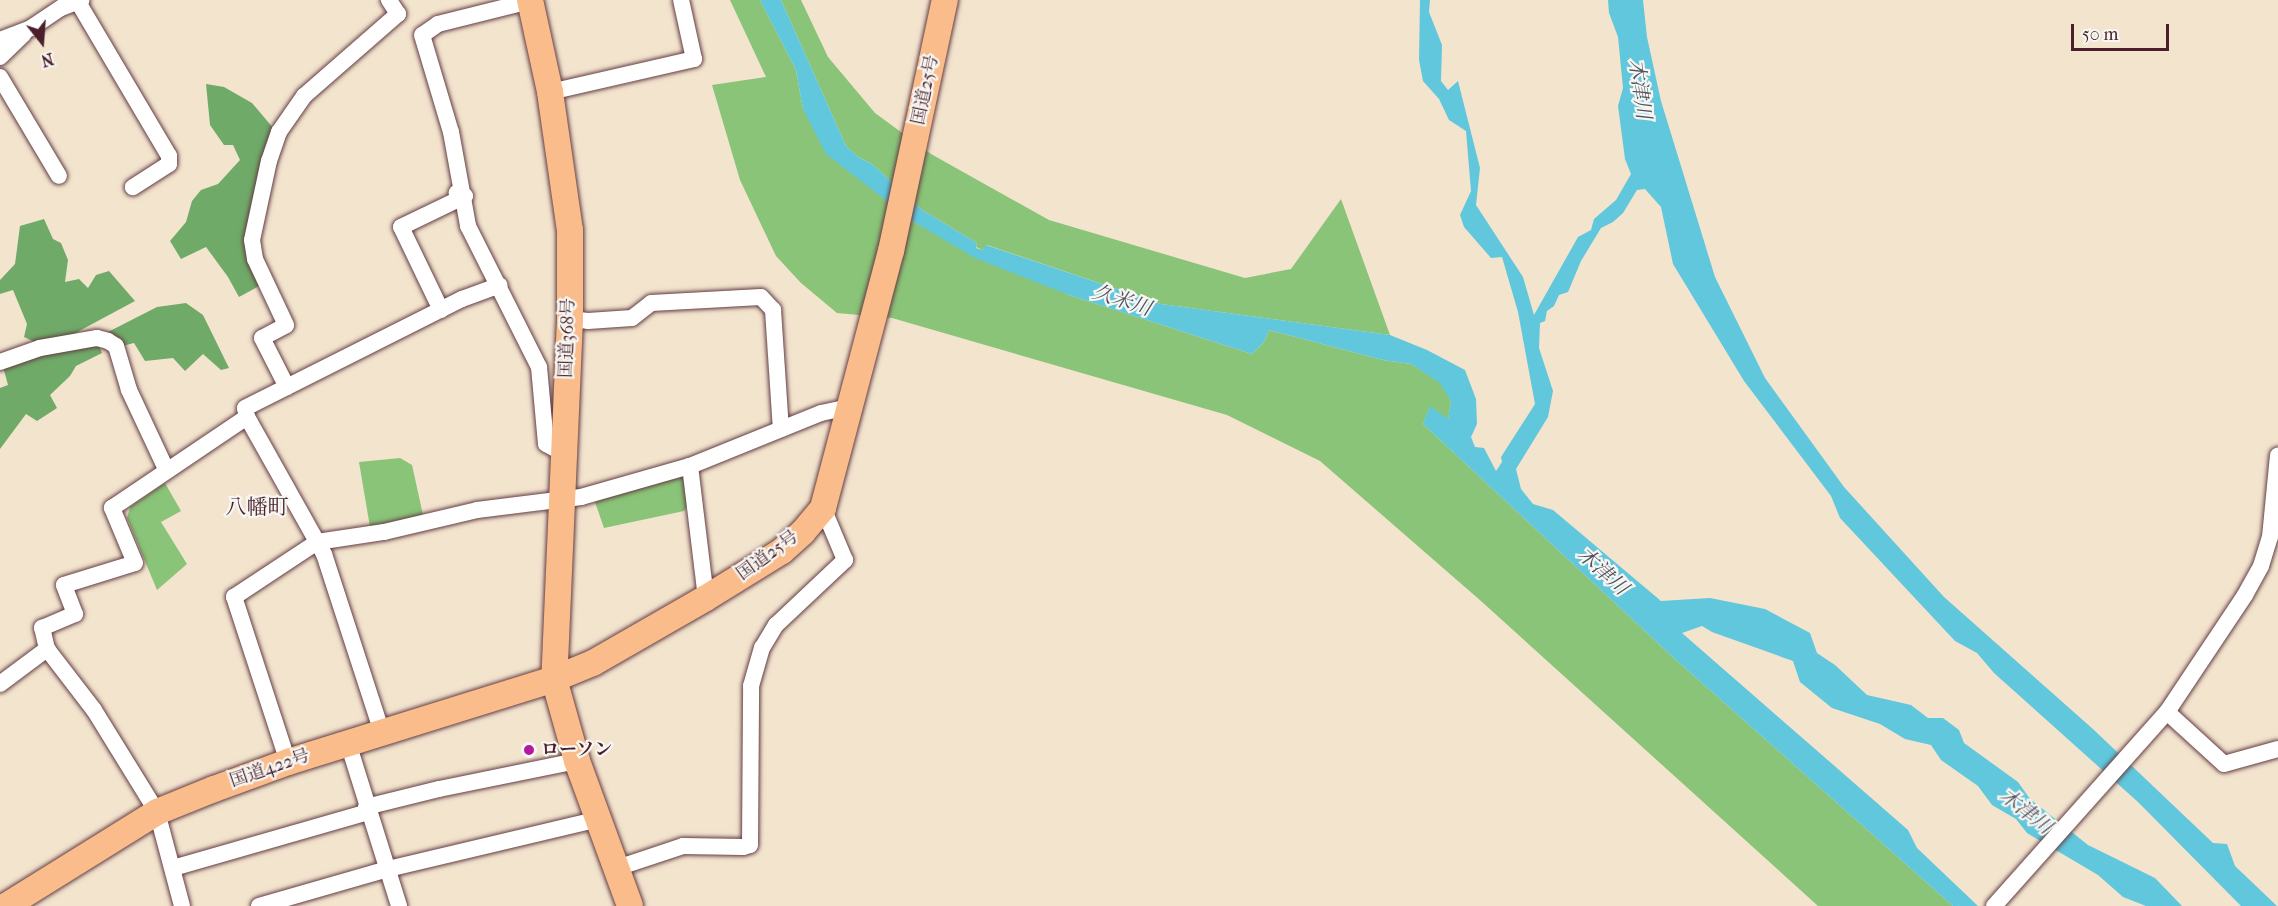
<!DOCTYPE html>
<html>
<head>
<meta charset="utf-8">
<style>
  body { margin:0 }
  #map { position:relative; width:2278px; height:906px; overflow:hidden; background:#f3e4ce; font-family:"IM FELL French Canon","Noto Serif JP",serif }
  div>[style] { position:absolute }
  .green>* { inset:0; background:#8ac478 }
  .forest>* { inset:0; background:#6faa68 }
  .water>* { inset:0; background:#60c7dd }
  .roads { filter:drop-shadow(0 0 2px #633d43) drop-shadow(0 0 2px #633d43) }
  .minor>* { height:16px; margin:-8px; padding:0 8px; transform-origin:8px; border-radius:8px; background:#fff }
  .highway>* { height:26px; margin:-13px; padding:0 13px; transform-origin:13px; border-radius:13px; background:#f9bc8a }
  .dots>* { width:16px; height:16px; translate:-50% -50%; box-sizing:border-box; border:3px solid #f6f6f2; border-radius:50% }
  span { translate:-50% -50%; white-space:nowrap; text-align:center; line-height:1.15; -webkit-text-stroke:4.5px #f6f6f2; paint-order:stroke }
  .street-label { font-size:18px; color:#4a1f2b }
  .poi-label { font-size:18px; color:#4a1f2b; font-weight:700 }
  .left { translate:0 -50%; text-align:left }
  .water-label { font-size:20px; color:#515160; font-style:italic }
  .quarter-label { font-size:21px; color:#4a1f2b }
  .north { position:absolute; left:12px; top:12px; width:60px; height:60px; -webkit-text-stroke:4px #f6f6f2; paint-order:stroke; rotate:163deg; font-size:16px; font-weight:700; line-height:24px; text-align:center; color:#4a1f2b }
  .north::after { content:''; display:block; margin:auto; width:21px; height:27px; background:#4a1f2b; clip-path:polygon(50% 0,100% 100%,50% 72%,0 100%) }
  .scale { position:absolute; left:2071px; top:24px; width:98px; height:27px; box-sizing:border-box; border:3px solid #4a1f2b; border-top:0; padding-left:8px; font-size:18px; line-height:21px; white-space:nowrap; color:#4a1f2b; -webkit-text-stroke:4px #f6f6f2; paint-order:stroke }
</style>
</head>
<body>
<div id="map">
  <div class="green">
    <i style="clip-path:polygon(730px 0,760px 0,796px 70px,803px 109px,914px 222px,1069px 295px,1252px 354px,1264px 342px,1269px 330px,1383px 360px,1411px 364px,1441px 383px,1451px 401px,1448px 420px,1430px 407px,1423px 424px,1676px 660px,1953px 906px,1818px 906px,1481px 601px,1320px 461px,1227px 415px,892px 318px,837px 313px,801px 283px,776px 256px,740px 180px,712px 85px,766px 77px)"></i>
    <i style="clip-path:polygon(781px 0,801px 0,828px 57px,875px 113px,931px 154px,1049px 220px,1245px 278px,1291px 269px,1341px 199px,1390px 335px,1161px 304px,987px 245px,983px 250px,976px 247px,977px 243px,922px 210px,872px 164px,858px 157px,846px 146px)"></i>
    <i style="clip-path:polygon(400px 458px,412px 465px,423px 515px,370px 527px,359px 462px)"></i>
    <i style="clip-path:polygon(687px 474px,689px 504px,684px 511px,604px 528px,595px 502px,597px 499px)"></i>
    <i style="clip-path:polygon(165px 483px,181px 511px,161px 522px,187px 564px,157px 590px,127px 518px,130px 507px)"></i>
  </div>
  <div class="forest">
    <i style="clip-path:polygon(206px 84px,224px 87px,252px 103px,274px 129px,257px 195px,261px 285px,239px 297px,228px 277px,206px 247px,181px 259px,170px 241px,186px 222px,192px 201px,201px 190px,218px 184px,240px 160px,233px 145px,224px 145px,210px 125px)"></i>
    <i style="clip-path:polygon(44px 219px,53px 239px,61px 243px,68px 260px,65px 282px,79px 279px,88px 288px,96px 275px,109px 271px,135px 301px,68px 337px,39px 344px,24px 337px,27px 324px,13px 290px,0 294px,0 280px,15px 264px,20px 226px)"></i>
    <i style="clip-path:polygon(186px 303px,203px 315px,229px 368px,221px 370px,203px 354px,185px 371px,173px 358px,145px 361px,134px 343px,122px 346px,106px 333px,157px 307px)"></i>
    <i style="clip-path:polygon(99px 345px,102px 353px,76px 366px,70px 376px,50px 395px,57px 408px,37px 421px,26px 414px,0 449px,0 388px,8px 385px,3px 367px,41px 355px)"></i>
  </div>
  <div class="water">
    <i style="clip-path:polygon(760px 0,781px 0,846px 146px,858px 157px,872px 164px,922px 210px,977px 243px,976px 248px,983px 250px,986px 245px,1161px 304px,1390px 335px,1427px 350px,1465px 370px,1476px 399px,1477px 424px,1471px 437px,1475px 447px,1484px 448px,1496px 471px,1502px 462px,1501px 457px,1535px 404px,1518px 312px,1502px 257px,1491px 258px,1464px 227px,1460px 215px,1471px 191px,1466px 131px,1449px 120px,1439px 99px,1423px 81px,1419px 60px,1420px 0,1430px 0,1429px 12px,1442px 45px,1441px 81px,1448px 90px,1458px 81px,1480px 168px,1476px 205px,1523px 277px,1534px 315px,1578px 237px,1591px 230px,1594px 219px,1616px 200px,1631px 174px,1625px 159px,1618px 106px,1623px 88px,1618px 37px,1609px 13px,1608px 0,1643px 0,1647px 37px,1661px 101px,1715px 277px,1765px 378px,1844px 487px,1944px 597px,2094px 730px,2213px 843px,2227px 844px,2235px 866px,2277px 906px,2241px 906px,2138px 802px,1994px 673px,1977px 653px,1955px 641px,1840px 518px,1831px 496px,1744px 381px,1673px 264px,1661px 207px,1645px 189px,1637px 190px,1623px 213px,1613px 222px,1601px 228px,1581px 261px,1568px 292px,1559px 295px,1554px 306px,1547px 311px,1545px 321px,1540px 323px,1539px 348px,1553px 391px,1548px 417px,1516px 469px,1521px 489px,1533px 504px,1553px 510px,1661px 601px,1710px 598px,1765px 609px,1810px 633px,1817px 653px,1835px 665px,1867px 695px,1911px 705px,1928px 718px,1943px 718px,1959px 730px,1964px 743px,2018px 782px,2030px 799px,2088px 845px,2155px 878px,2182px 906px,2146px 906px,2123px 897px,2098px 875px,2027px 833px,2016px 819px,1992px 805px,1978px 786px,1941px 760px,1931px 745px,1905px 739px,1880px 724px,1832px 708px,1800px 682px,1793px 661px,1712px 632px,1702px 626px,1682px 633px,1908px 830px,1917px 848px,1978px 906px,1953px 906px,1676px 660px,1423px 424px,1430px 406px,1448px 419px,1451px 401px,1440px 383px,1411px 364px,1383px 360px,1269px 330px,1264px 342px,1252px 354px,1069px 295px,975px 258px,914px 222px,826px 154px,803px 109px,796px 70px)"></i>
  </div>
  <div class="roads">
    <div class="minor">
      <i style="left:530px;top:1px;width:95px;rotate:166deg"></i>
      <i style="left:438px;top:24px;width:19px;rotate:145deg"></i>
      <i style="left:422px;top:35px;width:101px;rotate:73.4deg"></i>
      <i style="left:451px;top:132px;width:96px;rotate:79.7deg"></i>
      <i style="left:468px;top:226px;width:158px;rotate:63.3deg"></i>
      <i style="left:539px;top:367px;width:77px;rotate:84.8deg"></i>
      <i style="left:546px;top:444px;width:19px;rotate:28deg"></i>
      <i style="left:78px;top:2px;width:179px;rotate:59.4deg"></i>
      <i style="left:169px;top:156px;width:8px;rotate:90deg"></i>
      <i style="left:169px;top:164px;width:43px;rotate:147.4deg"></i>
      <i style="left:0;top:40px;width:33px;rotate:-21deg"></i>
      <i style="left:31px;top:28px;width:36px;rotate:-34deg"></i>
      <i style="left:61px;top:8px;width:22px;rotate:-21deg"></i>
      <i style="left:0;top:57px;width:33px;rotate:-44deg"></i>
      <i style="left:0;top:77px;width:115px;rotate:59.2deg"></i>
      <i style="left:550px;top:92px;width:148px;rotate:-12.9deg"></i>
      <i style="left:694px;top:59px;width:60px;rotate:-102.4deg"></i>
      <i style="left:441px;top:310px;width:92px;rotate:-115.7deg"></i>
      <i style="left:401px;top:227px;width:71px;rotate:-25.8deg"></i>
      <i style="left:465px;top:196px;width:9px;rotate:-159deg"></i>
      <i style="left:570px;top:319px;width:18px;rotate:6deg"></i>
      <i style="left:588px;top:321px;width:44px;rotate:-3.9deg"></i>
      <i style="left:632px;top:318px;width:24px;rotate:-38deg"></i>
      <i style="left:651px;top:303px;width:110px;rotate:-3.1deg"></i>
      <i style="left:761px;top:297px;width:18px;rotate:47deg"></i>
      <i style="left:773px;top:310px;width:119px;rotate:86.2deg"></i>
      <i style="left:0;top:362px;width:42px;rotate:-19.3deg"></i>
      <i style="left:40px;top:348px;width:58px;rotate:-10deg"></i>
      <i style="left:97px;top:338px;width:11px;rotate:15deg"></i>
      <i style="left:108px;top:341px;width:9px;rotate:32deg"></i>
      <i style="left:116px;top:346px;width:46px;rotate:73.5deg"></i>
      <i style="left:129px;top:390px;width:89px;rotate:64.9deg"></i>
      <i style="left:287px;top:387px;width:55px;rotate:-117deg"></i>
      <i style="left:262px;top:338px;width:27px;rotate:-28deg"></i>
      <i style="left:286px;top:325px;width:73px;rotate:-115.2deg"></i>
      <i style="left:255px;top:259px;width:19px;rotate:-99deg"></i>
      <i style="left:252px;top:240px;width:81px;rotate:-77.9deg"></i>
      <i style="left:269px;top:161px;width:31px;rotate:-71deg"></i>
      <i style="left:279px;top:132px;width:44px;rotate:-55.2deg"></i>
      <i style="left:304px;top:96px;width:125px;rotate:-41.1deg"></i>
      <i style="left:398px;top:14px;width:17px;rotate:-123deg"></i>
      <i style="left:247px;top:417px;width:157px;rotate:60.7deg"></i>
      <i style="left:324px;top:554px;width:187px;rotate:72deg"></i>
      <i style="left:690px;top:466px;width:133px;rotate:83.1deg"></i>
      <i style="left:0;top:684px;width:59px;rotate:-36.7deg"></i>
      <i style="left:2167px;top:712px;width:77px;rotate:42.4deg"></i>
      <i style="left:2224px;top:764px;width:56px;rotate:-15.5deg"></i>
      <i style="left:348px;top:743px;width:171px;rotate:72.6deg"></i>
      <i style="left:288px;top:762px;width:174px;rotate:-108.1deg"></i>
      <i style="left:234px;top:597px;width:100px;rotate:-33.5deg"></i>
      <i style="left:317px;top:542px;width:68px;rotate:-8.5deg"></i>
      <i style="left:384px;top:532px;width:96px;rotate:-13.3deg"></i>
      <i style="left:477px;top:510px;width:105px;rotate:-7.1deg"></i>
      <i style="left:581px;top:497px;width:113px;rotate:-15.9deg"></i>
      <i style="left:690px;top:466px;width:141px;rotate:-22deg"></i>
      <i style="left:821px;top:413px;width:30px;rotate:-12deg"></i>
      <i style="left:366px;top:807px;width:75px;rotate:-13.9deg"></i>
      <i style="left:439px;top:789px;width:141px;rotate:-11.5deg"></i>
      <i style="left:173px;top:868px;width:203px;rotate:-16deg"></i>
      <i style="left:617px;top:868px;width:70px;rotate:-18.4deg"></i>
      <i style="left:683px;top:846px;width:60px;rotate:1deg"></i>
      <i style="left:743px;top:847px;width:7px;rotate:-16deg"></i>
      <i style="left:750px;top:845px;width:159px;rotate:-89.6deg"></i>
      <i style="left:751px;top:686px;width:40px;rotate:-74deg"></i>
      <i style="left:762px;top:648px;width:27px;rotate:-59deg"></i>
      <i style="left:776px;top:625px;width:95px;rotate:-43.3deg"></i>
      <i style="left:845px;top:560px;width:56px;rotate:-112.9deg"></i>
      <i style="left:182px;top:906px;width:97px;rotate:-104.9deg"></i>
      <i style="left:157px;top:812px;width:120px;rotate:-121.7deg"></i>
      <i style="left:94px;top:710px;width:77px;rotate:-127.6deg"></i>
      <i style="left:47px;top:649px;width:22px;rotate:-103deg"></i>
      <i style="left:42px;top:628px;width:36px;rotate:-23deg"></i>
      <i style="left:75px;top:614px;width:31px;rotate:-111deg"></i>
      <i style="left:64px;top:585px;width:74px;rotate:-17.2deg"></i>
      <i style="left:135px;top:563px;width:60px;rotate:-112.7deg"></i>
      <i style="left:112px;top:508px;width:163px;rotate:-34deg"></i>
      <i style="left:247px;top:417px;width:9px;rotate:-103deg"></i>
      <i style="left:245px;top:408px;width:243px;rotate:-26.7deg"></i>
      <i style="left:462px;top:299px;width:40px;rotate:-20.2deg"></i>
      <i style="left:259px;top:906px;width:134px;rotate:-16deg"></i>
      <i style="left:388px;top:869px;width:217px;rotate:-13.3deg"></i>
      <i style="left:1994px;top:906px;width:260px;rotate:-48.3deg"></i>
      <i style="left:2167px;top:712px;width:141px;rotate:-56.3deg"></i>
      <i style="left:2245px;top:595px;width:33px;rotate:-61deg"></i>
      <i style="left:2261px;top:566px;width:30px;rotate:-73deg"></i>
      <i style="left:2270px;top:537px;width:82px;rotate:-84.4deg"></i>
    </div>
    <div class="highway">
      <i style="left:530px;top:0;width:94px;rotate:77.7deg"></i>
      <i style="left:550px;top:92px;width:139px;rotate:81.8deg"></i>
      <i style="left:570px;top:230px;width:89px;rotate:90deg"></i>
      <i style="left:570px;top:319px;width:360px;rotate:92.5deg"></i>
      <i style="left:554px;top:679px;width:85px;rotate:74.3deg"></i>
      <i style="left:577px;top:761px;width:154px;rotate:69.9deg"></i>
      <i style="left:6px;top:906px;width:178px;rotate:-31.9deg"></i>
      <i style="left:157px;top:812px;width:61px;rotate:-22deg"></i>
      <i style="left:214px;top:789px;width:79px;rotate:-20deg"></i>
      <i style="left:288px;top:762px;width:279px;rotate:-17.3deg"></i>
      <i style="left:554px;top:679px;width:42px;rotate:-22.3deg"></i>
      <i style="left:593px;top:663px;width:130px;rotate:-29.9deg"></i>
      <i style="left:706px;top:598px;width:89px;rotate:-31.7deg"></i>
      <i style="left:782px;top:551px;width:28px;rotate:-42deg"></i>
      <i style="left:803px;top:532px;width:31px;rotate:-50deg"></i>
      <i style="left:823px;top:508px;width:266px;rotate:-75.2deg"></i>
      <i style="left:891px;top:251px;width:257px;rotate:-77.9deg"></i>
    </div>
  </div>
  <div class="dots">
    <i style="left:529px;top:750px;background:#b5179e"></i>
  </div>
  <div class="street-label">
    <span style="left:926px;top:90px;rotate:-78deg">国道25号</span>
    <span style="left:568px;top:338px;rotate:-88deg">国道368号</span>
    <span style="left:768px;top:556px;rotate:-36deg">国道25号</span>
    <span style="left:270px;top:769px;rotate:-19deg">国道422号</span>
  </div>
  <div class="poi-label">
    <span class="left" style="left:541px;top:750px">ローソン</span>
  </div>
  <div class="water-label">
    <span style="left:1640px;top:89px;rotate:82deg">木津川</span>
    <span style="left:1122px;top:300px;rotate:18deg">久米川</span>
    <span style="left:1603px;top:571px;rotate:42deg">木津川</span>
    <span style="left:2026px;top:811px;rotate:38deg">木津川</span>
  </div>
  <div class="quarter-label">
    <span style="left:257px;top:507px">八幡町</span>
  </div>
  <div class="north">N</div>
  <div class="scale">50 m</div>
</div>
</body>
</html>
